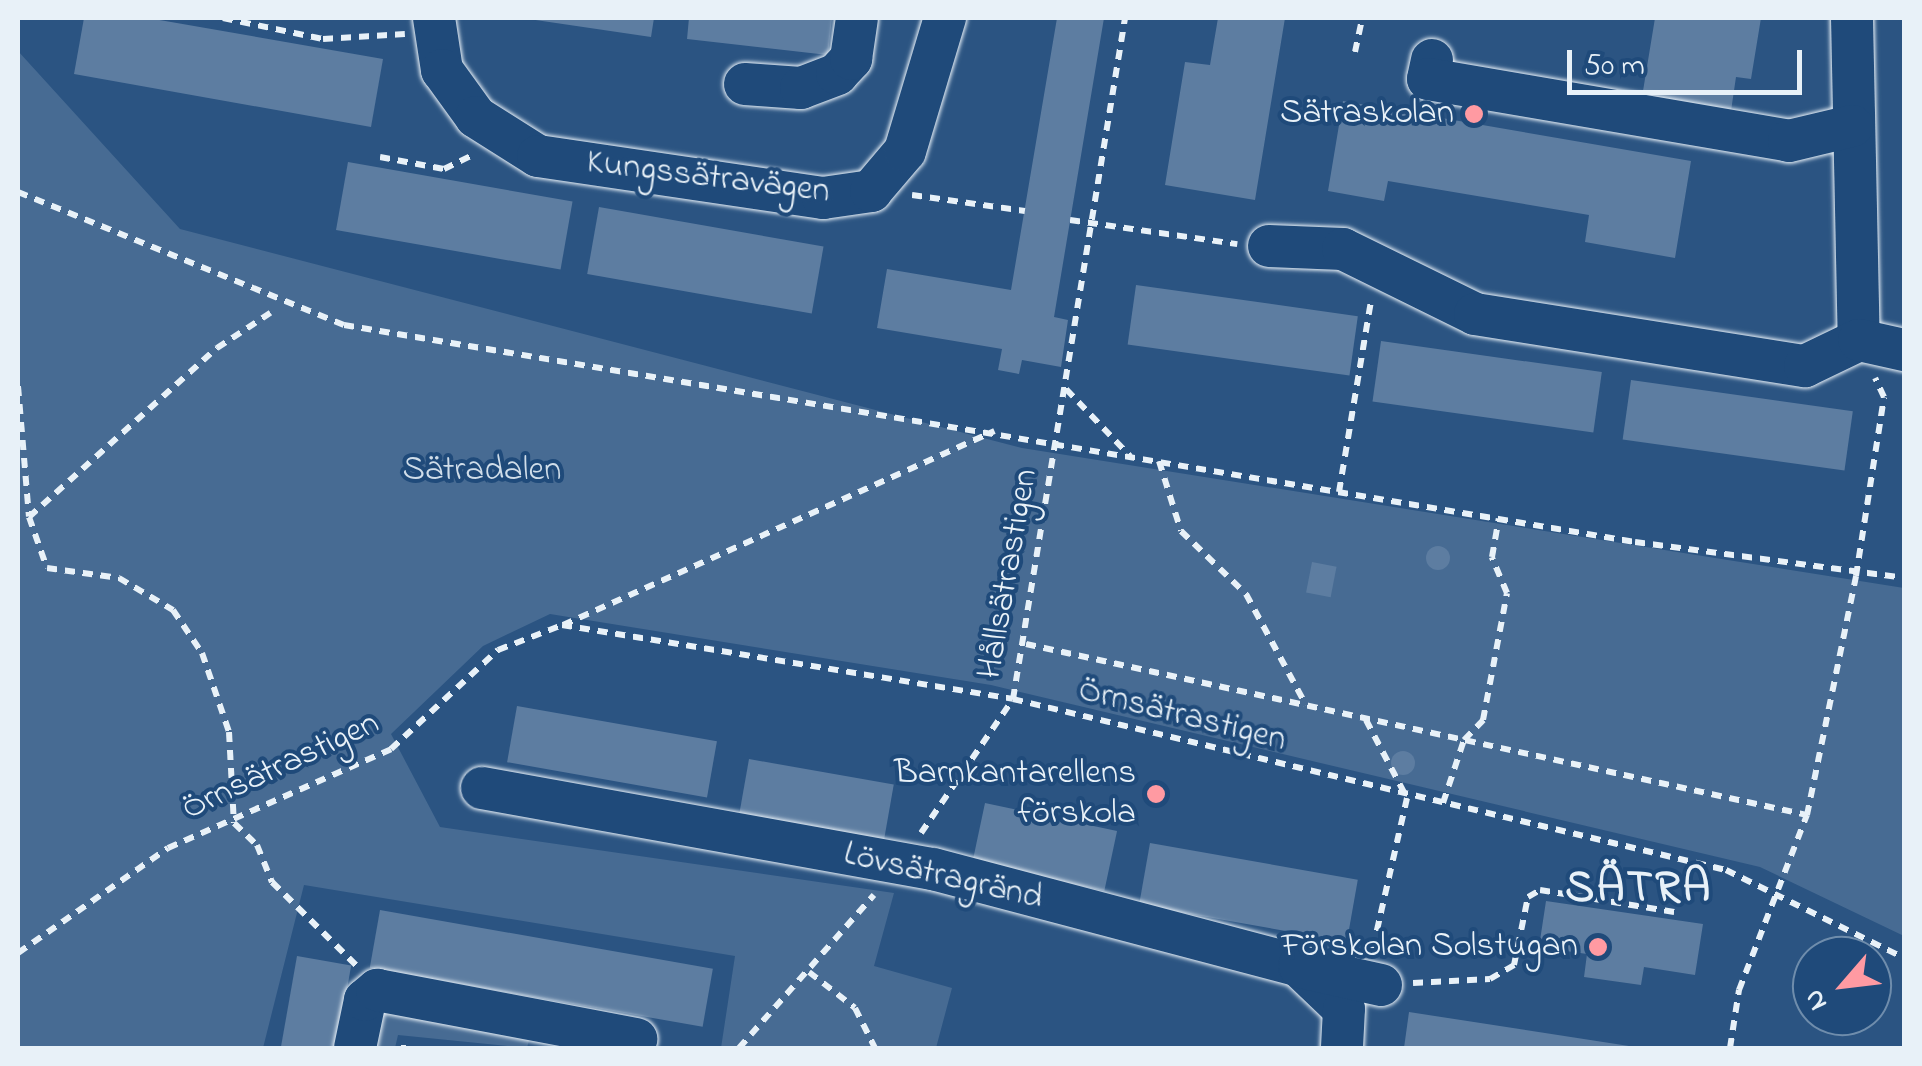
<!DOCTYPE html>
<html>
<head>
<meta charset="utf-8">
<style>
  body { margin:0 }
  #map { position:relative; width:1922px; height:1066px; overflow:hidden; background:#2b5482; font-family:"Indie Flower",sans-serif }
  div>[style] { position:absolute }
  .green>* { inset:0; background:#476b93 }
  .building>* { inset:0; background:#5d7da1; transform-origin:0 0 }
  .round { border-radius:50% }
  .path>* { height:6px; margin-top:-3px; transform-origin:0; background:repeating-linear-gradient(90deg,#e8f1f8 0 10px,transparent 0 18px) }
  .roads { filter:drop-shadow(0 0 2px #e8f1f8) drop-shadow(0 0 2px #e8f1f8) }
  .minor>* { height:42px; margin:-21px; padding:0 21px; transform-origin:21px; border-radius:21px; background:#1f4a7a }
  .dots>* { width:28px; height:28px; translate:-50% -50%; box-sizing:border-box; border:5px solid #1f4a7a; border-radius:50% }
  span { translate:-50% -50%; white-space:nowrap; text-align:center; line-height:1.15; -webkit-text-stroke:8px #1f4a7a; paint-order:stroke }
  .poi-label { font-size:35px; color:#e8f1f8 }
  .right { translate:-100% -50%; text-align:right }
  .street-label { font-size:35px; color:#e8f1f8 }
  .park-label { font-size:35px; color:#d0dde9 }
  .district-label { font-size:45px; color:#e8f1f8; font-weight:700; letter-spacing:2.5px }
  .frame { position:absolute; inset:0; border:20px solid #e8f1f8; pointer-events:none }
  .north { position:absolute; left:1792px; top:936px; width:100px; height:100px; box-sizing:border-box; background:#1f4a7a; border:2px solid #6f8dac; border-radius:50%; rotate:242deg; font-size:28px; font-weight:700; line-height:40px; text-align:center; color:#e8f1f8 }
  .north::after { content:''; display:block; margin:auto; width:35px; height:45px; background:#ff9aa2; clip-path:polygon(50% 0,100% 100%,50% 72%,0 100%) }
  .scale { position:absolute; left:1567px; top:50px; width:235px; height:45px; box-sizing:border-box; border:5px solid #e8f1f8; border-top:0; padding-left:12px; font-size:30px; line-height:35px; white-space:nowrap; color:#e8f1f8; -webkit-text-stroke:8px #1f4a7a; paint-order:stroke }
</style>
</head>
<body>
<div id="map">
  <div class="green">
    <i style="clip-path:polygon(18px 51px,180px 229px,1022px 448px,1904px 588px,1904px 936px,1760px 867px,991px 685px,550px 614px,483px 646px,391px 734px,440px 827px,894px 893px,874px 966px,952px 988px,936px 1048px,721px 1048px,735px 956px,304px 885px,263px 1048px,18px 1048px)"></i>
    <i style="clip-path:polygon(377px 1011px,532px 1028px,527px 1048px,398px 1035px,395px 1048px,360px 1048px)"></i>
  </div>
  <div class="building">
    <i style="clip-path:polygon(84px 18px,148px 18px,383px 59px,371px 127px,74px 74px)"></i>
    <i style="clip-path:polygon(522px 18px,654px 18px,651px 37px)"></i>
    <i style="clip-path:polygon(689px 18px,832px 18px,828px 55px,687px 39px)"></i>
    <i style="clip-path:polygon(1057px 18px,1104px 18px,1054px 317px,1068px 320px,1061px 367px,1022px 360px,1019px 374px,998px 370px,1002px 349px,877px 328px,887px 269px,1011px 290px)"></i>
    <i style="clip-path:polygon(1218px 18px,1285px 18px,1255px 200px,1165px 185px,1185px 62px,1210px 65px)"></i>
    <i style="clip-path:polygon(1655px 18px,1761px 18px,1751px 79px,1736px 77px,1731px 111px,1642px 97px)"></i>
    <i style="clip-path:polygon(1343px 101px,1691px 161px,1675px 258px,1585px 242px,1589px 215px,1388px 181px,1384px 201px,1328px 191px)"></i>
    <i style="left:348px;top:162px;width:228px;height:69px;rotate:10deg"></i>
    <i style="left:599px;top:207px;width:228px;height:68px;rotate:10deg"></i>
    <i style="left:1136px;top:285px;width:224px;height:60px;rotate:8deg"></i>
    <i style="left:1381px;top:341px;width:223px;height:61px;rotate:8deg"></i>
    <i style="left:1631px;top:380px;width:224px;height:60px;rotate:8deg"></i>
    <i class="round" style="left:1426px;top:546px;width:24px;height:24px"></i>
    <i style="left:1312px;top:562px;width:25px;height:31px;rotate:11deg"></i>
    <i style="left:517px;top:706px;width:203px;height:57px;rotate:10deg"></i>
    <i class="round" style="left:1391px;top:751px;width:24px;height:24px"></i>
    <i style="left:749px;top:759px;width:147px;height:58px;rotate:10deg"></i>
    <i style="left:985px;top:803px;width:135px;height:61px;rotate:12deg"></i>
    <i style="left:1150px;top:843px;width:211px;height:63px;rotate:10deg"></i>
    <i style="clip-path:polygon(1546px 901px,1703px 924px,1695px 975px,1644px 967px,1641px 985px,1584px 977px,1587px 954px,1539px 947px)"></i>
    <i style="left:380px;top:910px;width:338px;height:59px;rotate:10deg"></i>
    <i style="left:297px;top:956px;width:55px;height:94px;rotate:10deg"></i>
    <i style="clip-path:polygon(1409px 1012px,1629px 1046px,1629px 1048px,1404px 1048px)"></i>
  </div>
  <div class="path">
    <i style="left:223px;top:18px;width:102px;rotate:11.9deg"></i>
    <i style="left:323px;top:39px;width:82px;rotate:-3.5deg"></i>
    <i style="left:1355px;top:52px;width:35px;rotate:-78deg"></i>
    <i style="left:380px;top:157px;width:65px;rotate:10.6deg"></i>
    <i style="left:444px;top:169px;width:30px;rotate:-26deg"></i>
    <i style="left:18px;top:192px;width:352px;rotate:22.2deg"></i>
    <i style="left:344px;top:325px;width:1309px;rotate:9.54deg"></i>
    <i style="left:1635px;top:542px;width:271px;rotate:7.6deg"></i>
    <i style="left:912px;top:195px;width:114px;rotate:8.1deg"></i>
    <i style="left:1070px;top:220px;width:169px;rotate:8.2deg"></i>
    <i style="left:18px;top:386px;width:131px;rotate:85.2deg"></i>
    <i style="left:29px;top:517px;width:54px;rotate:70.6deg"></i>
    <i style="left:47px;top:568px;width:73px;rotate:7.9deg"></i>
    <i style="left:119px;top:578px;width:63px;rotate:30.7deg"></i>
    <i style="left:173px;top:610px;width:52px;rotate:56deg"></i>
    <i style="left:202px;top:653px;width:83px;rotate:71.1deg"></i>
    <i style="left:229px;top:732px;width:91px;rotate:86.9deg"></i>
    <i style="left:234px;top:823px;width:32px;rotate:44deg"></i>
    <i style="left:257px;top:845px;width:40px;rotate:68deg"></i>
    <i style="left:272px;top:882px;width:118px;rotate:44.7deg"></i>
    <i style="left:1066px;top:389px;width:93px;rotate:46.3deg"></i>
    <i style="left:1159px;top:461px;width:73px;rotate:72.6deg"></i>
    <i style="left:1181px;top:531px;width:91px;rotate:44.1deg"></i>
    <i style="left:1246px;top:594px;width:126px;rotate:61.6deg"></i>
    <i style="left:1339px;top:492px;width:194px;rotate:-80.5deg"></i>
    <i style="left:29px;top:517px;width:253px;rotate:-42deg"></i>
    <i style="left:217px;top:348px;width:64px;rotate:-33.4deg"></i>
    <i style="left:563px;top:625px;width:473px;rotate:-24.2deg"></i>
    <i style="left:1026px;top:644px;width:800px;rotate:12.35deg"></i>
    <i style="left:1366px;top:720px;width:88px;rotate:62.3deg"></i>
    <i style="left:1407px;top:798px;width:154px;rotate:102.8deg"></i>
    <i style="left:1443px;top:803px;width:66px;rotate:-71.6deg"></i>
    <i style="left:1464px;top:740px;width:28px;rotate:-46deg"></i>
    <i style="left:1483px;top:720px;width:129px;rotate:-79.3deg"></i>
    <i style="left:1507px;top:593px;width:39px;rotate:-113deg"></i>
    <i style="left:1492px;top:557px;width:39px;rotate:-80deg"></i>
    <i style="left:921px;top:833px;width:163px;rotate:-55.5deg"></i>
    <i style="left:1013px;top:699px;width:690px;rotate:-80.66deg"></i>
    <i style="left:18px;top:953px;width:183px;rotate:-35deg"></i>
    <i style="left:168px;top:848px;width:244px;rotate:-23.9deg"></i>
    <i style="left:391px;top:749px;width:146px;rotate:-42.8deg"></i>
    <i style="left:498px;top:650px;width:69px;rotate:-21.3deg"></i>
    <i style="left:562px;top:625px;width:457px;rotate:9.3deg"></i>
    <i style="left:1013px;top:699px;width:733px;rotate:13.49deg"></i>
    <i style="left:1726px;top:870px;width:199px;rotate:26.3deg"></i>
    <i style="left:809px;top:972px;width:58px;rotate:38deg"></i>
    <i style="left:855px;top:1008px;width:45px;rotate:63.4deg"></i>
    <i style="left:1413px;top:983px;width:77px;rotate:-3deg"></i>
    <i style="left:1490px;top:979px;width:28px;rotate:-30deg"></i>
    <i style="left:1514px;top:965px;width:69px;rotate:-78.4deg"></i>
    <i style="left:1528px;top:897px;width:14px;rotate:-30deg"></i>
    <i style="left:1540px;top:890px;width:136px;rotate:9.3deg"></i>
    <i style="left:401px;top:1048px;width:5px"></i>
    <i style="left:739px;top:1048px;width:204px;rotate:-48.6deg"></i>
    <i style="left:1730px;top:1048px;width:59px;rotate:-81.2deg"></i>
    <i style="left:1739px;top:990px;width:188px;rotate:-68.8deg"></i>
    <i style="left:1807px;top:815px;width:244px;rotate:-78.4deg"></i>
    <i style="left:1856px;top:576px;width:181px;rotate:-81.1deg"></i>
    <i style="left:1884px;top:397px;width:21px;rotate:-115deg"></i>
  </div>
  <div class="roads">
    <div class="minor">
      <i style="left:434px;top:18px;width:53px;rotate:81.3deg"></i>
      <i style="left:442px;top:70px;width:58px;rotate:54.1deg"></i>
      <i style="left:476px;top:117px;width:73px;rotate:32.2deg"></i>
      <i style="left:538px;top:156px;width:288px;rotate:8.4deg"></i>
      <i style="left:823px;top:198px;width:49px;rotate:-8.3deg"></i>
      <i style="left:871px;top:191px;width:52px;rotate:-49.6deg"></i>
      <i style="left:905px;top:151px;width:139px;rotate:-73.3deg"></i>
      <i style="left:1852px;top:18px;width:322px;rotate:88.8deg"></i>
      <i style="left:1432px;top:60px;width:19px;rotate:102deg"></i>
      <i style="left:1428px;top:79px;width:366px;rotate:9.7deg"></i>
      <i style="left:1789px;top:141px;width:65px;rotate:-13.4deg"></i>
      <i style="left:745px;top:84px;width:56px;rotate:4.1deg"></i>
      <i style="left:801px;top:88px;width:39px;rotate:-21deg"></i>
      <i style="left:837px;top:74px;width:21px;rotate:-47deg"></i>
      <i style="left:851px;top:59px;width:41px;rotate:-81.7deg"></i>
      <i style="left:1269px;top:246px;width:74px;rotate:2.3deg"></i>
      <i style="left:1343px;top:249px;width:147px;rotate:26.2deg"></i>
      <i style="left:1475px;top:314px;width:334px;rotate:9deg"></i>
      <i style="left:1805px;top:366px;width:60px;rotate:-25.7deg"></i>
      <i style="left:1859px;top:340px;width:46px;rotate:12.5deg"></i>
      <i style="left:482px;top:788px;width:458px;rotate:10.2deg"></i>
      <i style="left:933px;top:869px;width:379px;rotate:14.8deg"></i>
      <i style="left:1299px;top:966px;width:62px;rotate:43.7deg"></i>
      <i style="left:1344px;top:1009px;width:39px;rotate:93deg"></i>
      <i style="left:1300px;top:967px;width:83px;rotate:12.5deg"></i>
      <i style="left:355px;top:1048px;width:49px;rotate:-78.2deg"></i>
      <i style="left:365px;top:1000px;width:16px;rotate:-40deg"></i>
      <i style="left:377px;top:990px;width:264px;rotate:10.7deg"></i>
    </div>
  </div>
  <div class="dots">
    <i style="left:1474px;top:114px;background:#ff9aa2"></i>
    <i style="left:1156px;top:794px;background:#ff9aa2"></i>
    <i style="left:1598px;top:947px;background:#ff9aa2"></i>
  </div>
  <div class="poi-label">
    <span class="right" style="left:1454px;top:114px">Sätraskolan</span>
    <span class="right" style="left:1136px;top:794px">Barnkantarellens<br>förskola</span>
    <span class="right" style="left:1578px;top:947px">Förskolan Solstugan</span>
  </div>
  <div class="street-label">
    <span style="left:708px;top:178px;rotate:7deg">Kungssätravägen</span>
    <span style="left:1009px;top:574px;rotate:-80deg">Hållsätrastigen</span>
    <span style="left:1182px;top:716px;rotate:14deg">Örnsätrastigen</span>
    <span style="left:281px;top:767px;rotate:-25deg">Örnsätrastigen</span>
    <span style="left:943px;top:877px;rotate:13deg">Lövsätragränd</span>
  </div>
  <div class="park-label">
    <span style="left:482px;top:471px">Sätradalen</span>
  </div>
  <div class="district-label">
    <span style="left:1639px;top:890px">SÄTRA</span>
  </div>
  <div class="frame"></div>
  <div class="north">N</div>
  <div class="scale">50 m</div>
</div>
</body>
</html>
